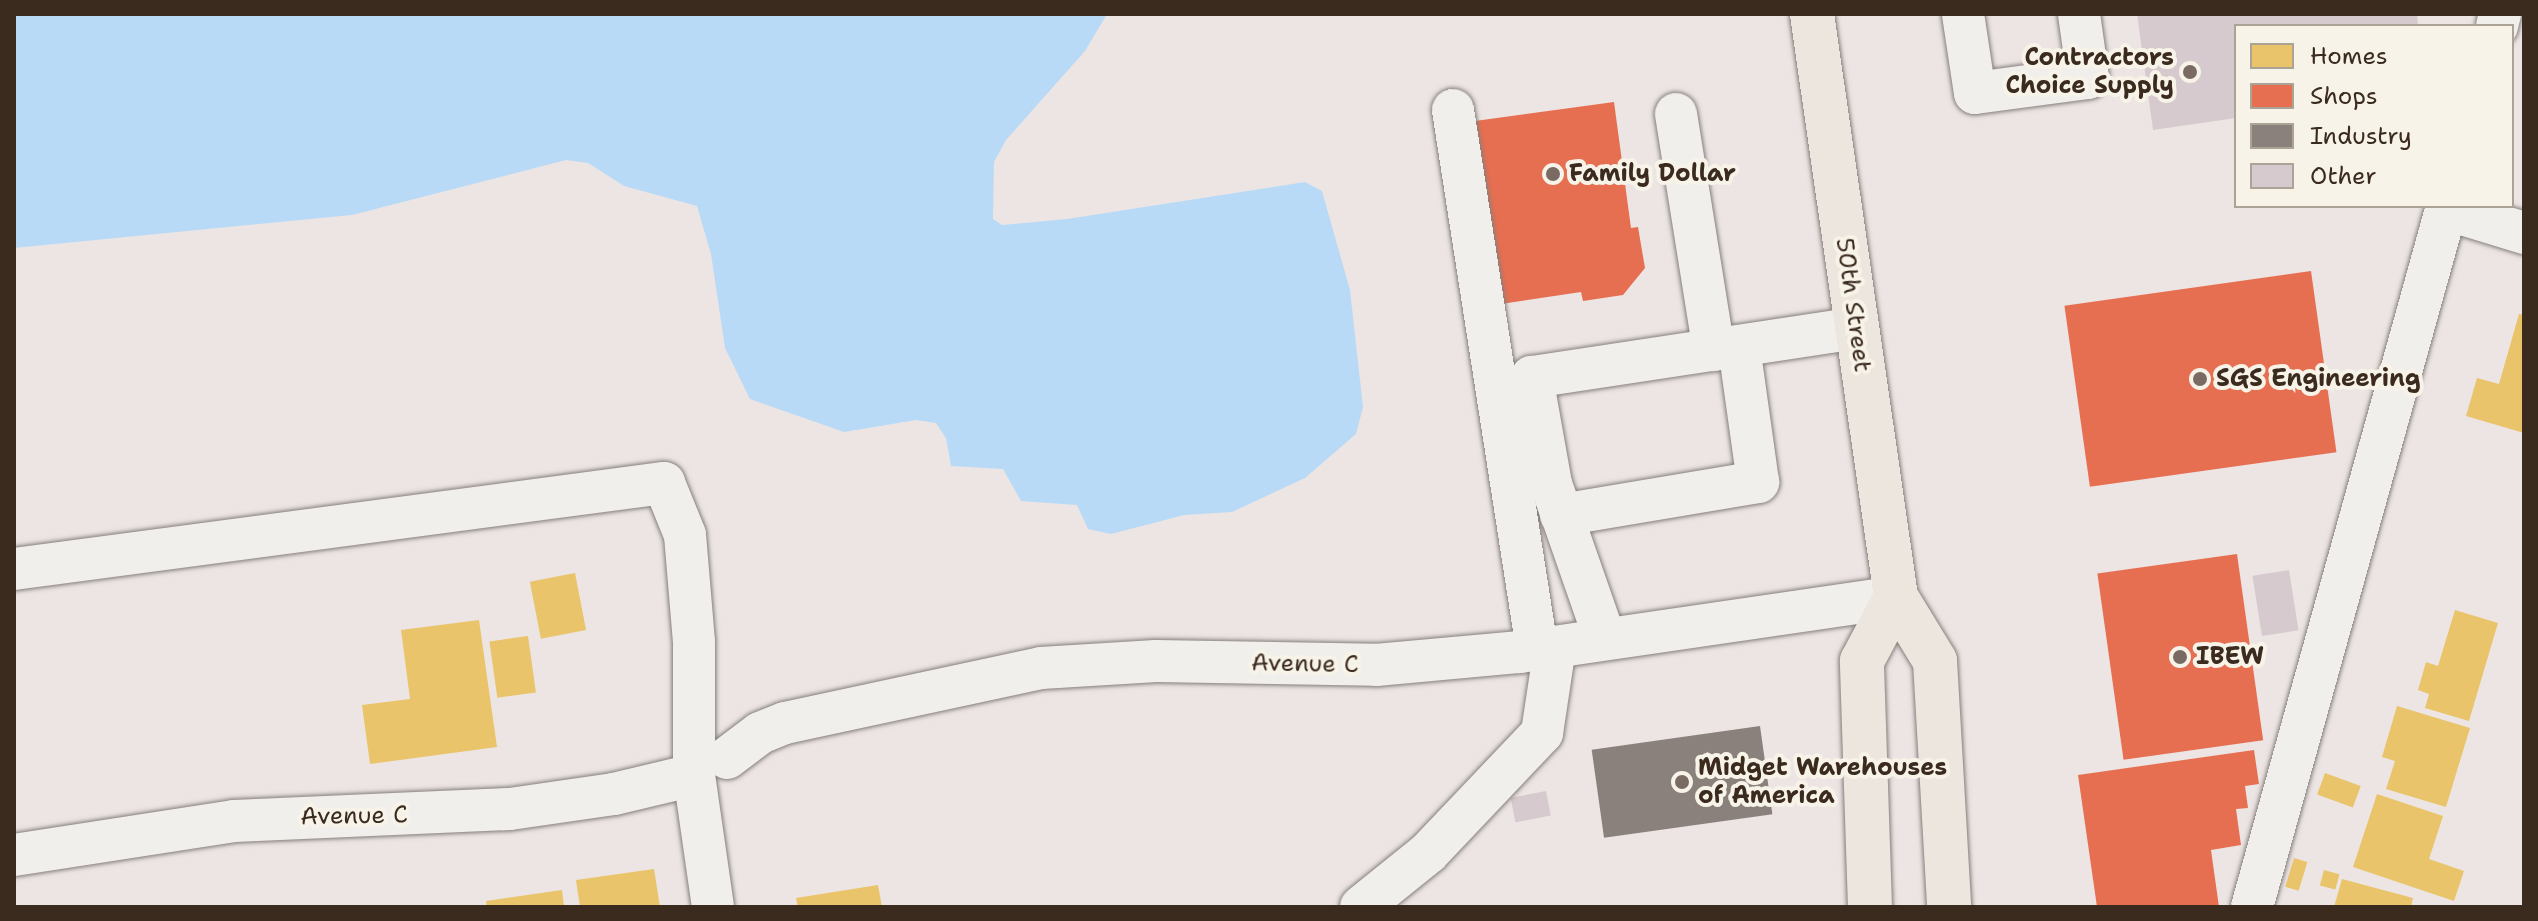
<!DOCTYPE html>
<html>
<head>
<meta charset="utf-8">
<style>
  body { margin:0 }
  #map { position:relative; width:2538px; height:921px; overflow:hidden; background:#ece5e4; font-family:"Shantell Sans",sans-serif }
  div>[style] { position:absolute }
  .water>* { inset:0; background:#b8daf7 }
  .homes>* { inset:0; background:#e9c46a; transform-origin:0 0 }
  .shops>* { inset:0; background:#e76f51; transform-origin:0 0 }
  .industry>* { inset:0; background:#8a817c; transform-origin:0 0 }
  .building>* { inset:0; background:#d6cace; transform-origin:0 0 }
  .roads { filter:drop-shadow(0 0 2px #867f7c) drop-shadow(0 0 2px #867f7c) }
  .minor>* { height:42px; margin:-21px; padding:0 21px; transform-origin:21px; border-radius:21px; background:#f1efec }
  .major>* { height:44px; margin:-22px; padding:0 22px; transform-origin:22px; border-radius:22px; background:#ece6de }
  .dots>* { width:22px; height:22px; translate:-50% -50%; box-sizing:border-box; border:4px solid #f7f3e8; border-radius:50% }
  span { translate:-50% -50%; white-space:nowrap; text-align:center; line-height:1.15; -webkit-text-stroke:8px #f7f3e8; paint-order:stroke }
  .poi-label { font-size:24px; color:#3b2a1e; font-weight:700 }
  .right { translate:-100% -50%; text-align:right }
  .left { translate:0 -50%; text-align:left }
  .street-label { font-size:24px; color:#3b2a1e }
  .frame { position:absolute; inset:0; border:16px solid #3b2a1e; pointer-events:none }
  .legend { position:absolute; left:2234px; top:24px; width:280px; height:184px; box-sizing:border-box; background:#f7f3e8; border:2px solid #aca397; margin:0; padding:10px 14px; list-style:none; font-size:24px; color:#3b2a1e }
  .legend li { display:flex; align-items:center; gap:16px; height:40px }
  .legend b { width:40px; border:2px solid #aca397 }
</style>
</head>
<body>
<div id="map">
  <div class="water">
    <i style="clip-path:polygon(14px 14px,1107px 14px,1085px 51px,1006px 140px,994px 162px,993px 219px,1002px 225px,1067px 219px,1305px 182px,1322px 191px,1350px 290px,1363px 407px,1356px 434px,1305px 478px,1232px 512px,1184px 515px,1111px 534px,1088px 529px,1077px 505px,1021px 501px,1003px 469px,951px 466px,946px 438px,936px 423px,916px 420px,844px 432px,750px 399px,725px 348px,711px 254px,697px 206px,624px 186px,588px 163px,566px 160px,352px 215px,14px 248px)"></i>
  </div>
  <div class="homes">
    <i style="clip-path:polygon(2519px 314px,2524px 315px,2524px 433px,2466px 416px,2477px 378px,2499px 384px)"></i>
    <i style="left:575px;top:573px;width:58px;height:46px;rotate:79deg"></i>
    <i style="clip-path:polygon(2455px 610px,2498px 623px,2469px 721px,2425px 708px,2429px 694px,2418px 690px,2426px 662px,2438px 666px)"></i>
    <i style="clip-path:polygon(479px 620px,497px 747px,370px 764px,362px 705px,410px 699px,401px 630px)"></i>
    <i style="left:528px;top:636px;width:57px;height:39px;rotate:82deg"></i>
    <i style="clip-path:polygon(2397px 706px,2470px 728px,2446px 807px,2386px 789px,2395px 761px,2382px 757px)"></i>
    <i style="left:2325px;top:773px;width:38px;height:23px;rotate:20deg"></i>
    <i style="clip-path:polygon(2377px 794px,2443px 816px,2429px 859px,2464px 871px,2454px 901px,2353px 867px)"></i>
    <i style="left:2294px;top:858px;width:14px;height:30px;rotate:17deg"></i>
    <i style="clip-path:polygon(654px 869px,660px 907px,580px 907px,576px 880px)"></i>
    <i style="left:2324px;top:870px;width:16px;height:16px;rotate:15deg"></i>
    <i style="clip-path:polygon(2342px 879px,2413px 898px,2411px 907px,2334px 907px)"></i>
    <i style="clip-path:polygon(878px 885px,882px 907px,798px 907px,796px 898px)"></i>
    <i style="clip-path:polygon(562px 890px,564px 907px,487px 907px,486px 901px)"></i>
  </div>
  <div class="shops">
    <i style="clip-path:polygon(1614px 102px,1631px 228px,1638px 227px,1645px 268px,1623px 295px,1583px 301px,1581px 292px,1501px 304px,1475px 121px)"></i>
    <i style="left:2311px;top:271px;width:183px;height:249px;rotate:82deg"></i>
    <i style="left:2237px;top:554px;width:188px;height:141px;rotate:82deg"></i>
    <i style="clip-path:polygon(2254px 750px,2259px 784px,2245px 786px,2248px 808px,2236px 809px,2241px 845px,2211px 850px,2219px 907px,2097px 907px,2078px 775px)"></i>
  </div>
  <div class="industry">
    <i style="left:1760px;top:726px;width:89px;height:170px;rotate:82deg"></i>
  </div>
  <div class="building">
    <i style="clip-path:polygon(2137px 14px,2417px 14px,2418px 26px,2236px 26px,2236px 118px,2153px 130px)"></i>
    <i style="left:2289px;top:570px;width:61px;height:37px;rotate:81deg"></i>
    <i style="left:1546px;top:791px;width:25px;height:36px;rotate:79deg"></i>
  </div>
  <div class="roads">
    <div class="minor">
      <i style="left:1963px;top:14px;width:80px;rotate:81.4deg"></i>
      <i style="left:1975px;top:93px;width:114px;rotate:-7.6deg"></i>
      <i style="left:2088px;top:78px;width:65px;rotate:-98deg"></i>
      <i style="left:2497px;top:26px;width:12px;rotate:-76deg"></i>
      <i style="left:1453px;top:110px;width:546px;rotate:81.14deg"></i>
      <i style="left:1676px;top:114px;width:239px;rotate:80.9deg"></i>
      <i style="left:2446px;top:209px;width:82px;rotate:17.1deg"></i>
      <i style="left:1561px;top:515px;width:200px;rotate:-9.5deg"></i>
      <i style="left:1758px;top:482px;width:137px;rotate:-98deg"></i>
      <i style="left:14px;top:569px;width:656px;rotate:-7.54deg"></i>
      <i style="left:664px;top:483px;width:56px;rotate:68deg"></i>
      <i style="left:685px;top:535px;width:107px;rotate:85.2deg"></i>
      <i style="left:694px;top:642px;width:133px;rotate:90deg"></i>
      <i style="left:694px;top:775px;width:133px;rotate:81.8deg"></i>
      <i style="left:1605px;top:639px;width:164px;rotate:-109.2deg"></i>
      <i style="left:1551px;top:484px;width:109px;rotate:-100.1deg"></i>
      <i style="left:1532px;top:377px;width:329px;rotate:-8.6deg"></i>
      <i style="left:727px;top:758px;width:41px;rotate:-37.1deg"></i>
      <i style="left:760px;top:733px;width:27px;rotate:-22deg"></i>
      <i style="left:785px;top:723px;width:262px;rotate:-12.1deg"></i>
      <i style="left:1041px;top:668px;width:115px;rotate:-3.5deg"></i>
      <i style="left:1156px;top:661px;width:220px;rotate:1deg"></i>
      <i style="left:1376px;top:665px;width:145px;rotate:-5.2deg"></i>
      <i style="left:1520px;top:652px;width:380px;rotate:-8.3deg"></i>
      <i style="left:14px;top:855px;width:223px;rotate:-8.8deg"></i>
      <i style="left:234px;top:821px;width:276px;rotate:-2.5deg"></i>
      <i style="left:510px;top:809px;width:105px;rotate:-8.2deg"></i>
      <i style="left:614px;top:794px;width:82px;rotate:-13.4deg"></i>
      <i style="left:1361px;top:907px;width:86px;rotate:-38.9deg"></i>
      <i style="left:1428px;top:853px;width:166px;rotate:-46.5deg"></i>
      <i style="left:1542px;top:733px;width:87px;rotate:-81.4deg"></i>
      <i style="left:2252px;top:907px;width:728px;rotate:-74.45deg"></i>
    </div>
    <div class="major">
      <i style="left:1812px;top:14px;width:589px;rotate:81.8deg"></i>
      <i style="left:1896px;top:597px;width:75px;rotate:58.6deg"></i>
      <i style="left:1935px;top:661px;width:246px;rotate:86.7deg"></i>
      <i style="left:1870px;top:907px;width:246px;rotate:-91.9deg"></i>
      <i style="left:1862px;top:661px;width:72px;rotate:-62deg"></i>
    </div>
  </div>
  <div class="dots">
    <i style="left:2190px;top:72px;background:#796b63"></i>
    <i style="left:1553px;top:174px;background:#796b63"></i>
    <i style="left:2200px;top:379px;background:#796b63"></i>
    <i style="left:2180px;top:657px;background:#796b63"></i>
    <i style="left:1682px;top:782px;background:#796b63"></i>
  </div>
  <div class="poi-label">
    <span class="right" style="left:2174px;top:72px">Contractors<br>Choice Supply</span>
    <span class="left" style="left:1569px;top:174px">Family Dollar</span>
    <span class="left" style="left:2216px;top:379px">SGS Engineering</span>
    <span class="left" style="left:2196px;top:657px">IBEW</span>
    <span class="left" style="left:1698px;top:782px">Midget Warehouses<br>of America</span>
  </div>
  <div class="street-label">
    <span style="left:1853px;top:305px;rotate:82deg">50th Street</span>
    <span style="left:1305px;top:664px;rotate:1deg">Avenue C</span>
    <span style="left:354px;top:816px;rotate:-1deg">Avenue C</span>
  </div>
  <div class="frame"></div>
  <ul class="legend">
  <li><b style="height:22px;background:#e9c46a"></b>Homes</li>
  <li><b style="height:22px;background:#e76f51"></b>Shops</li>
  <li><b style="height:22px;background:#8a817c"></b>Industry</li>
  <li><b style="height:22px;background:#d6cace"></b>Other</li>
  </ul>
</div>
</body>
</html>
